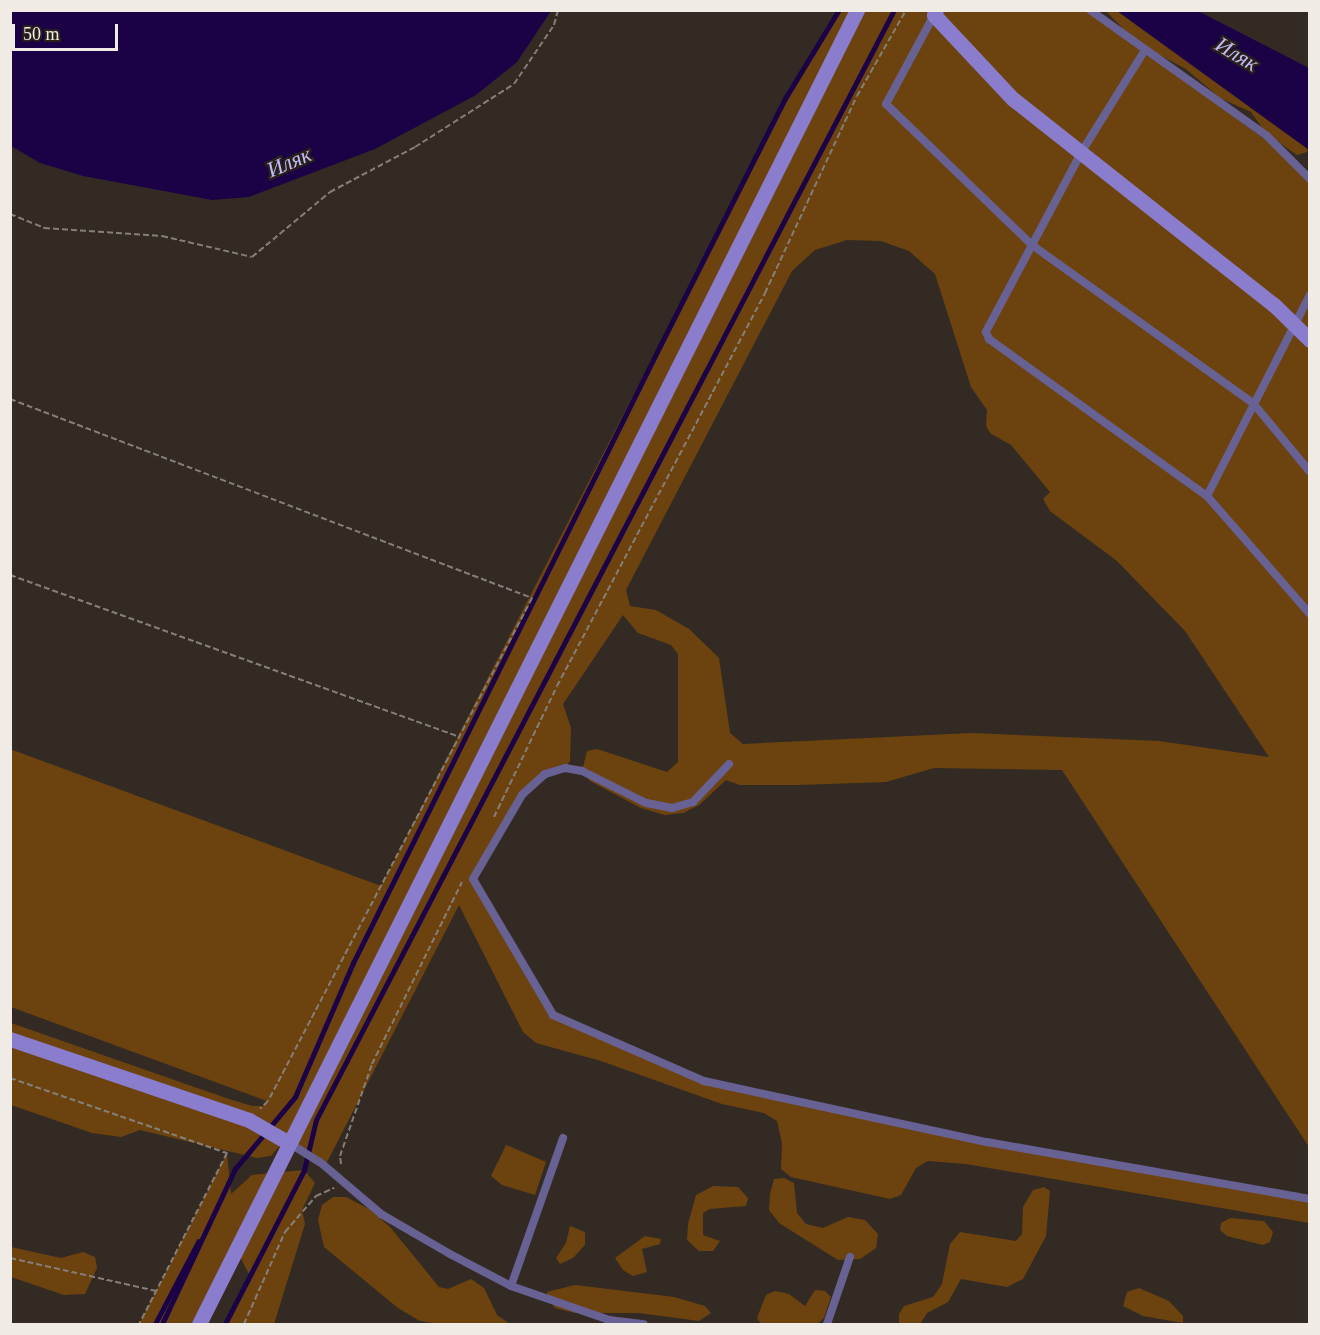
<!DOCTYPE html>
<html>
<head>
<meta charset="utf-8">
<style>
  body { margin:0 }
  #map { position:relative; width:1320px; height:1335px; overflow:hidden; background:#332b23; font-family:Georgia,serif }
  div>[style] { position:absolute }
  .green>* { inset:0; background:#6c430f }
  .water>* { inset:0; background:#1b0247 }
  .stream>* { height:4.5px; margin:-2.25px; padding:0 2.25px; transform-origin:2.25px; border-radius:2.25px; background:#1b0247 }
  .path>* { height:2px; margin-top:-1px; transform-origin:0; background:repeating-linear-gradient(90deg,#857e78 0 6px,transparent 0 9px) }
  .lane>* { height:8px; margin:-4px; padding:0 4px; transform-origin:4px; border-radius:4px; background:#686193 }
  .secondary>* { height:15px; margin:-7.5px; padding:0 7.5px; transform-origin:7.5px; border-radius:7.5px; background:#8a7dcd }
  span { translate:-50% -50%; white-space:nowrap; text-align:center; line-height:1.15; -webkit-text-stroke:4.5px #292119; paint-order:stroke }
  .water-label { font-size:22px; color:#c1baf7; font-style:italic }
  .frame { position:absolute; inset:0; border:12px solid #f1ebe6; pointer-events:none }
  .scale { position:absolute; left:12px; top:24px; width:106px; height:27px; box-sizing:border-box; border:3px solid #f1ebe6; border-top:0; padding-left:8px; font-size:18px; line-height:21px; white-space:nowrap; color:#f1ebe6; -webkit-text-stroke:4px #292119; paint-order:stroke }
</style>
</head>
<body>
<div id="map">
  <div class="green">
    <i style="clip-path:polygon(evenodd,840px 11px,1088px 11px,1267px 141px,1309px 183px,1309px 1147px,1062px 770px,934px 768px,886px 782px,798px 785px,740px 785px,726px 780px,699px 805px,683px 813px,665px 815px,641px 808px,590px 781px,582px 771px,587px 751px,597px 749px,667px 772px,678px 762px,678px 654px,671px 645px,638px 633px,623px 615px,563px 704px,571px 728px,570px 761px,565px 768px,545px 774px,522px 795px,473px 879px,553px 1015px,703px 1081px,988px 1140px,1309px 1196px,1309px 1223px,966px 1164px,928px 1161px,916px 1168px,901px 1195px,890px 1199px,791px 1177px,781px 1169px,782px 1143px,777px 1121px,764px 1113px,722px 1104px,601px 1061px,536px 1043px,523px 1032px,459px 905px,324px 1168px,285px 1140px,271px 1156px,257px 1158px,140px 1130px,121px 1137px,92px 1133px,11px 1105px,11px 1023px,226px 1098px,252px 1106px,263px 1106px,267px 1101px,11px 1007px,10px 749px,381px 886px,769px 131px,840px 11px,847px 240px,881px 241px,909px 251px,935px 274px,971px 387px,987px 410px,986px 426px,990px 433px,1011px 445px,1050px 492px,1043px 499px,1050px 511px,1117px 561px,1185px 631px,1269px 757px,1159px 741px,972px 733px,743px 744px,730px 733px,719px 658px,689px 629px,656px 610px,630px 606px,626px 590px,792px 271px,815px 250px,847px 240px)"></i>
    <i style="clip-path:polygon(1106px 11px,1126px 11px,1309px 144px,1307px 152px,1297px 155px,1284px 146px,1263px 129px,1251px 112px,1220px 98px,1186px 69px,1152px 51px,1129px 35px)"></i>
    <i style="clip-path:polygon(506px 1145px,546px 1162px,535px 1195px,502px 1185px,491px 1176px)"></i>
    <i style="clip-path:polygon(227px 1153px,231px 1194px,252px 1175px,304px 1170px,315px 1183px,302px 1210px,305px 1224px,274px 1324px,225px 1324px,250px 1276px,236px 1249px,195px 1324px,139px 1324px)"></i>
    <i style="clip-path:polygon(784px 1178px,794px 1183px,797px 1213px,806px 1224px,823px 1228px,848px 1217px,865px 1220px,878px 1234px,876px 1248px,860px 1259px,838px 1260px,779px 1223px,769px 1210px,770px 1194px,774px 1179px)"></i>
    <i style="clip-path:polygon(713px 1186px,738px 1187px,748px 1198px,746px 1206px,710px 1209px,703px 1213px,703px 1235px,720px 1241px,713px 1251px,699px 1251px,687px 1240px,688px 1224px,696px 1195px)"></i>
    <i style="clip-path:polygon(1044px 1187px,1050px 1191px,1046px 1236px,1023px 1279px,1007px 1287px,961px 1279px,948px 1302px,927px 1313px,920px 1324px,899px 1324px,899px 1314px,904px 1306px,933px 1297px,942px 1284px,950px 1244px,960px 1232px,1016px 1241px,1022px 1234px,1023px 1207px,1033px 1190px)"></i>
    <i style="clip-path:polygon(333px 1197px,346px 1197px,369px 1209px,390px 1227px,439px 1287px,448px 1289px,471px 1279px,484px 1288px,497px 1315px,510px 1324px,439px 1324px,420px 1321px,398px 1308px,324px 1247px,318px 1220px,322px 1205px)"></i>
    <i style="clip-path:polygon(1230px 1218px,1264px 1221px,1273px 1232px,1270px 1242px,1263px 1245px,1227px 1236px,1220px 1230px,1221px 1223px)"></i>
    <i style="clip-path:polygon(570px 1226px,585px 1232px,585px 1245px,573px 1258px,560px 1264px,556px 1258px,566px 1243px)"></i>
    <i style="clip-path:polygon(645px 1236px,661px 1239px,660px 1244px,642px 1249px,647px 1272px,633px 1276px,623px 1270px,615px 1258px)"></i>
    <i style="clip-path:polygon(11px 1247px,61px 1258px,83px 1252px,95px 1257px,97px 1268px,85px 1294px,64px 1295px,11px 1277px)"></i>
    <i style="clip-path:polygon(575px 1285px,674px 1297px,705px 1306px,711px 1313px,699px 1321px,639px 1313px,575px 1313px,555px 1308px,547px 1298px,547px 1292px)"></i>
    <i style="clip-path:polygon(1139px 1288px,1169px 1301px,1183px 1316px,1183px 1323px,1143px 1316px,1123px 1306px,1127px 1292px)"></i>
    <i style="clip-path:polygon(815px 1290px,825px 1291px,831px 1297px,824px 1318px,817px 1324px,761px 1324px,757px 1318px,766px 1295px,775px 1291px,789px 1294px,805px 1306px)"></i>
  </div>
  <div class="water">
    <i style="clip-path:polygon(11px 10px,551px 10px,551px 11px,517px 62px,476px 95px,375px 149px,249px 197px,212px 200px,83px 176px,40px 163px,11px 146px)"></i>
    <i style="clip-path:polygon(1117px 11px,1198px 11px,1309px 68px,1309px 150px)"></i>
  </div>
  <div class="stream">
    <i style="left:155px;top:1324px;width:93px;rotate:-62.3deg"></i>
    <i style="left:162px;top:1324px;width:171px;rotate:-64.8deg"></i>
    <i style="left:235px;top:1169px;width:94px;rotate:-50.2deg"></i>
    <i style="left:295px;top:1097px;width:146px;rotate:-66.6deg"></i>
    <i style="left:353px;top:963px;width:689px;rotate:-63.55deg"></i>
    <i style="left:660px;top:346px;width:279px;rotate:-63.2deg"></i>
    <i style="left:786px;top:97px;width:102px;rotate:-58.7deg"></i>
    <i style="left:225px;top:1324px;width:173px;rotate:-62.8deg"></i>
    <i style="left:304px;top:1170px;width:51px;rotate:-76.5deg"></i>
    <i style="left:316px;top:1120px;width:1251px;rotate:-62.49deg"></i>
  </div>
  <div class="path">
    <i style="left:10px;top:214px;width:37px;rotate:22deg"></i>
    <i style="left:44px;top:228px;width:118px;rotate:3.9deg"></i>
    <i style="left:162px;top:236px;width:92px;rotate:13.1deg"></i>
    <i style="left:252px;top:257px;width:102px;rotate:-39.8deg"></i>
    <i style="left:330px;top:192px;width:96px;rotate:-27.9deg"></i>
    <i style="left:415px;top:147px;width:117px;rotate:-32.5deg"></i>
    <i style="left:514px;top:84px;width:71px;rotate:-55.9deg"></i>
    <i style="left:554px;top:25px;width:16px;rotate:-75deg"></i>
    <i style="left:10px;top:399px;width:559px;rotate:20.87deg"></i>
    <i style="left:532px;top:598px;width:568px;rotate:117.69deg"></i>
    <i style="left:268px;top:1101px;width:11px;rotate:135deg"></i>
    <i style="left:10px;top:575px;width:477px;rotate:19.8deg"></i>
    <i style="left:494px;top:817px;width:145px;rotate:-64.3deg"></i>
    <i style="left:557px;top:686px;width:445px;rotate:-62.1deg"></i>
    <i style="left:765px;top:293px;width:217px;rotate:-65deg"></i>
    <i style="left:857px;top:96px;width:99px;rotate:-60.3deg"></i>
    <i style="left:10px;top:1078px;width:230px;rotate:19.1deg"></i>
    <i style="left:227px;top:1153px;width:192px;rotate:117.2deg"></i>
    <i style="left:341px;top:1164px;width:8px;rotate:-97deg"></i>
    <i style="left:340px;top:1156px;width:97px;rotate:-70.8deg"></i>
    <i style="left:372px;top:1064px;width:203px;rotate:-63.7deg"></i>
    <i style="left:10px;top:1258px;width:151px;rotate:12.7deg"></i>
    <i style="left:244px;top:1324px;width:101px;rotate:-66deg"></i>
    <i style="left:285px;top:1232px;width:48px;rotate:-49.3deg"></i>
    <i style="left:316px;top:1196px;width:20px;rotate:-24deg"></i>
  </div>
  <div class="lane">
    <i style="left:1090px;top:10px;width:217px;rotate:35.4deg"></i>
    <i style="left:1267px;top:136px;width:61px;rotate:45deg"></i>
    <i style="left:934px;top:15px;width:101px;rotate:118.3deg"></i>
    <i style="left:886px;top:104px;width:203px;rotate:44deg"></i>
    <i style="left:1032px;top:245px;width:272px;rotate:35.6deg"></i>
    <i style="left:1253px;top:403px;width:89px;rotate:50.4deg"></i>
    <i style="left:1145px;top:50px;width:121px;rotate:121.9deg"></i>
    <i style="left:1081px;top:153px;width:203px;rotate:118deg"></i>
    <i style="left:986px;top:332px;width:8px;rotate:67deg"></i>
    <i style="left:989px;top:339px;width:269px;rotate:35.8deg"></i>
    <i style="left:1207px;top:496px;width:226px;rotate:-62.9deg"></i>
    <i style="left:1207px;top:496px;width:157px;rotate:48.9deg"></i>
    <i style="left:729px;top:764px;width:52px;rotate:133.5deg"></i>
    <i style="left:693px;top:802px;width:22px;rotate:164deg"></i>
    <i style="left:672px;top:808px;width:26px;rotate:-169deg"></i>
    <i style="left:646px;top:803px;width:72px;rotate:-153.4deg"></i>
    <i style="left:582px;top:771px;width:17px;rotate:-170deg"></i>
    <i style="left:565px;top:768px;width:21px;rotate:163deg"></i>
    <i style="left:545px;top:774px;width:31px;rotate:138deg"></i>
    <i style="left:522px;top:795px;width:97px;rotate:120.3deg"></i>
    <i style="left:473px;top:879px;width:158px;rotate:59.5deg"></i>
    <i style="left:553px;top:1015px;width:165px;rotate:23.6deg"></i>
    <i style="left:704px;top:1081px;width:289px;rotate:12.2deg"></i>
    <i style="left:987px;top:1142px;width:328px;rotate:10deg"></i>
    <i style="left:289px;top:1143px;width:36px;rotate:32deg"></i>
    <i style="left:320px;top:1162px;width:80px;rotate:40.4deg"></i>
    <i style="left:381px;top:1214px;width:80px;rotate:30.1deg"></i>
    <i style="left:450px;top:1254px;width:69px;rotate:27.7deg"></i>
    <i style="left:511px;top:1286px;width:104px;rotate:19.1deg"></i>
    <i style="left:609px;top:1320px;width:4px;rotate:104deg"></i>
    <i style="left:511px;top:1286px;width:157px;rotate:-70.6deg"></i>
    <i style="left:609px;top:1320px;width:35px;rotate:7deg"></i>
    <i style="left:827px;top:1324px;width:71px;rotate:-71.1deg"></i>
  </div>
  <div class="secondary">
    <i style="left:936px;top:10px;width:5px;rotate:112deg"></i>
    <i style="left:934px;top:15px;width:115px;rotate:46.8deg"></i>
    <i style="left:1013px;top:99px;width:331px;rotate:38.3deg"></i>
    <i style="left:1273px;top:304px;width:52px;rotate:44.2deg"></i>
    <i style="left:10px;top:1039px;width:252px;rotate:18.7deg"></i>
    <i style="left:249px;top:1120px;width:46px;rotate:29.9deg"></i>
    <i style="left:199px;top:1324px;width:1470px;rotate:-63.4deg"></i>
  </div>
  <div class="water-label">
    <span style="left:1237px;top:54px;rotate:31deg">Иляк</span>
    <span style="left:289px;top:162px;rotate:-23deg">Иляк</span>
  </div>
  <div class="frame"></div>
  <div class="scale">50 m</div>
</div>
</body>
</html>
